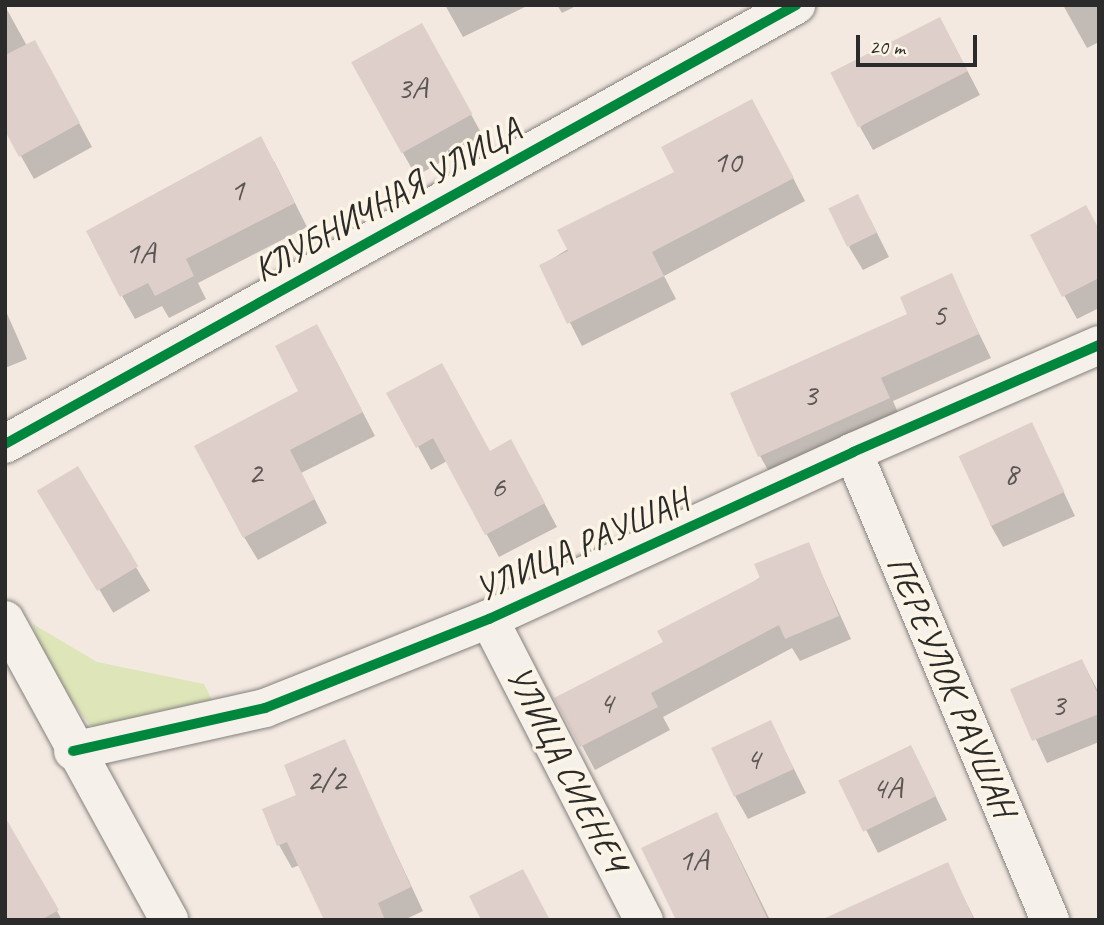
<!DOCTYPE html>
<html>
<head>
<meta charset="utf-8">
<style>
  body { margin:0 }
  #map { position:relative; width:1104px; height:925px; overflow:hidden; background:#f3e9e1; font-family:Caveat,sans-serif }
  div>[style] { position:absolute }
  .green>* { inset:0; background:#dee5b9 }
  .shadow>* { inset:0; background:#0003; transform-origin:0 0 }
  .building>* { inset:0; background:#dfcfca; transform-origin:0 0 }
  .roads { filter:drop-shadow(0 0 2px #85807d) drop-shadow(0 0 2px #85807d) }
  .street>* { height:38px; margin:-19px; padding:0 19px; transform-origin:19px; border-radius:19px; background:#f5f1ea }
  .cycleway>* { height:10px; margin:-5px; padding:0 5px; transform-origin:5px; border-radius:5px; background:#00873e }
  span { translate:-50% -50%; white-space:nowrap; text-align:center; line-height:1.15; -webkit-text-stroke:7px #fcf5e5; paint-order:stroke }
  .number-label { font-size:32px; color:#5a5654 }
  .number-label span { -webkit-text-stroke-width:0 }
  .street-label { font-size:35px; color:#2b2b2b }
  .frame { position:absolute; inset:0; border:7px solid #2b2b2b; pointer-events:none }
  .scale { position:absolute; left:856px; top:35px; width:121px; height:32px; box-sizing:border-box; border:4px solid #2b2b2b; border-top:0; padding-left:9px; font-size:21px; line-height:24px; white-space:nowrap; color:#2b2b2b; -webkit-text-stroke:5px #fcf5e5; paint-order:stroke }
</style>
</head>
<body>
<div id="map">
  <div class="green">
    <i style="clip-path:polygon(33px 624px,97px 662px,204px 684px,213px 702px,97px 734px,46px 669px)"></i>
  </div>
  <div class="shadow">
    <i style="clip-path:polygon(445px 5px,529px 5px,463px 37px)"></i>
    <i style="clip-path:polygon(557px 5px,578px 5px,562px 13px)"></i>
    <i style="clip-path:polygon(1063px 5px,1099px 5px,1099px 42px,1087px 48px)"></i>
    <i style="clip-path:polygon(5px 6px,27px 46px,48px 65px,92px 147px,34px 179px,5px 128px)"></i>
    <i style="clip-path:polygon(953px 43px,980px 95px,873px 150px,860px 127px)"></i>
    <i style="clip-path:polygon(435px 49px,484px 138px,416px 176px,403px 153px)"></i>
    <i style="clip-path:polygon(765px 124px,805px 201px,664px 276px,676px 299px,582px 346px,541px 266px)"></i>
    <i style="clip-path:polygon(274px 161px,307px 227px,198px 283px,206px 299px,169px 318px,162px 306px,135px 319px,122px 296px)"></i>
    <i style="clip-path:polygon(870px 219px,889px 257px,863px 270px,849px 247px)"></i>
    <i style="clip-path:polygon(1099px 230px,1099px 308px,1077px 319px,1032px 236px)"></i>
    <i style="clip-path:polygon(951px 276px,991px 358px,893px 401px,902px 422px,773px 479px,760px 456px)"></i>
    <i style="clip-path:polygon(5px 309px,27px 359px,5px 368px)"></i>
    <i style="clip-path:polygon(330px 349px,375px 436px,301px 473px,327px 523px,258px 560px,244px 537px,301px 392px)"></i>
    <i style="clip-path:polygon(389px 394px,490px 453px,524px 465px,557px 527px,499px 557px,447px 461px,431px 470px)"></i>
    <i style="clip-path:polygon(1032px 425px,1075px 516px,1003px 547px,990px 524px)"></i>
    <i style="left:77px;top:469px;width:142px;height:43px;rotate:59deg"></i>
    <i style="clip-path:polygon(808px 544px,851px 639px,800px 661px,792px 648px,663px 717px,670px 730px,595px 770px,557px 699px,665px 643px)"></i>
    <i style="clip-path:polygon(1082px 661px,1099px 693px,1099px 742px,1047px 763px,1013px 690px)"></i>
    <i style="clip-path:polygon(771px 723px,806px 793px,748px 819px,735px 796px)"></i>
    <i style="clip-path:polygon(344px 742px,423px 911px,404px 920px,326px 920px,300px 865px,292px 868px,279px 845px,264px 810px,298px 796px)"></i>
    <i style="clip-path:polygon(923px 770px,947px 820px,878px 853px,841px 781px)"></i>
    <i style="clip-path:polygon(716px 814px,729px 837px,770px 920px,680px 920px)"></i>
    <i style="clip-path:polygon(20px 846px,62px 920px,5px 920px)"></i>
    <i style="clip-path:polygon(947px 864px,975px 920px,881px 920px)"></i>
  </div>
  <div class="building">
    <i style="left:940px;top:17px;width:61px;height:123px;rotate:63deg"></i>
    <i style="left:422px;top:23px;width:104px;height:81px;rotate:61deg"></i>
    <i style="clip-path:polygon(35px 40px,80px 123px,19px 157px,5px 131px,5px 55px)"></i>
    <i style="clip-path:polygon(752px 99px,794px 178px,652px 252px,664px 276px,567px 324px,539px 265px,568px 251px,557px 230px,674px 172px,661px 147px)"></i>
    <i style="clip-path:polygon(261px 136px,295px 203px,186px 259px,194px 276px,155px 296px,148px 283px,120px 297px,86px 231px)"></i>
    <i style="left:858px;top:194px;width:43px;height:33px;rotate:64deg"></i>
    <i style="clip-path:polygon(1086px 205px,1099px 229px,1099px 278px,1062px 297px,1030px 235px)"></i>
    <i style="clip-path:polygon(952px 273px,979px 334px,881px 378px,890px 398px,758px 457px,730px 393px,907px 314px,900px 297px)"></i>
    <i style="clip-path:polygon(317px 324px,363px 412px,290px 450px,315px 499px,243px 538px,194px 446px,298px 391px,275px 346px)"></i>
    <i style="clip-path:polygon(442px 363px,490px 451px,511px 439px,545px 503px,485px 535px,433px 438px,416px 448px,386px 393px)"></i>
    <i style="left:1032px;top:422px;width:77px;height:81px;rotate:65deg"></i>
    <i style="left:78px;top:466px;width:117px;height:48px;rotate:59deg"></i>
    <i style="clip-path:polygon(809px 542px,839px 616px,785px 639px,779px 625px,651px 693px,658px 707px,580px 747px,554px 698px,663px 642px,657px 631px,760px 578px,754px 564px)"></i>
    <i style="clip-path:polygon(1082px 659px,1099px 697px,1099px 714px,1032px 741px,1010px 689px)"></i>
    <i style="left:771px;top:720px;width:54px;height:66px;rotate:65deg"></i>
    <i style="clip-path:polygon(345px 739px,411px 887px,378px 903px,385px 920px,324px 920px,287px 842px,277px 846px,262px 809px,296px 795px,284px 765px)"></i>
    <i style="left:911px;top:745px;width:57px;height:81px;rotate:64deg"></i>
    <i style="clip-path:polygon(717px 812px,768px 920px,676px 920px,641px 848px)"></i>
    <i style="clip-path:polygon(5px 817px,59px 910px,41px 920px,5px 920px)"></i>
    <i style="clip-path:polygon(948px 862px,974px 920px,821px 920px)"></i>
    <i style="clip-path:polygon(523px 869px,550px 920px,481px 920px,469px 896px)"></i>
  </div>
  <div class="roads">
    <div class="street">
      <i style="left:5px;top:444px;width:905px;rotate:-29.03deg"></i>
      <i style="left:853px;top:452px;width:508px;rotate:67.17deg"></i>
      <i style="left:489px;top:619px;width:339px;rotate:62.8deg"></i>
      <i style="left:5px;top:620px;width:342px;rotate:61.3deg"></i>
      <i style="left:73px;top:751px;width:197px;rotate:-12.6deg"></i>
      <i style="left:265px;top:708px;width:241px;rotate:-21.7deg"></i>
      <i style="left:489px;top:619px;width:400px;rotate:-24.6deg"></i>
      <i style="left:853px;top:452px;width:268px;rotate:-23.5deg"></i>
    </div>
  </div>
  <div class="cycleway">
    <i style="left:5px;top:444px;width:905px;rotate:-29.03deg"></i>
    <i style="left:73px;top:751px;width:197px;rotate:-12.6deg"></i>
    <i style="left:265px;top:708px;width:241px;rotate:-21.7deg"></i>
    <i style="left:489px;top:619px;width:400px;rotate:-24.6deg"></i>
    <i style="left:853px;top:452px;width:268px;rotate:-23.5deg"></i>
  </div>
  <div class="number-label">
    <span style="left:412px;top:88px">3А</span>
    <span style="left:727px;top:162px">10</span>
    <span style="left:237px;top:190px">1</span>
    <span style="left:140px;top:253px">1А</span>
    <span style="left:939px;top:315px">5</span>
    <span style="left:810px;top:395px">3</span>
    <span style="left:255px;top:473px">2</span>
    <span style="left:1011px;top:474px">8</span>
    <span style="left:498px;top:487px">6</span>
    <span style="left:606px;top:703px">4</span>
    <span style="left:1058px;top:705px">3</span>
    <span style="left:753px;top:759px">4</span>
    <span style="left:326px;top:780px">2/2</span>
    <span style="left:887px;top:788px">4А</span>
    <span style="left:693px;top:860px">1А</span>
  </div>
  <div class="street-label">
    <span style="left:387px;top:200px;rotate:-29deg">КЛУБНИЧНАЯ УЛИЦА</span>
    <span style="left:582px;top:545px;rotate:-24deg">УЛИЦА РАУШАН</span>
    <span style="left:951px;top:686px;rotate:67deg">ПЕРЕУЛОК РАУШАН</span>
    <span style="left:567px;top:769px;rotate:63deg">УЛИЦА СИЕНЕЧ</span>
  </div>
  <div class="frame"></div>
  <div class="scale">20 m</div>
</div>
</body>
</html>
